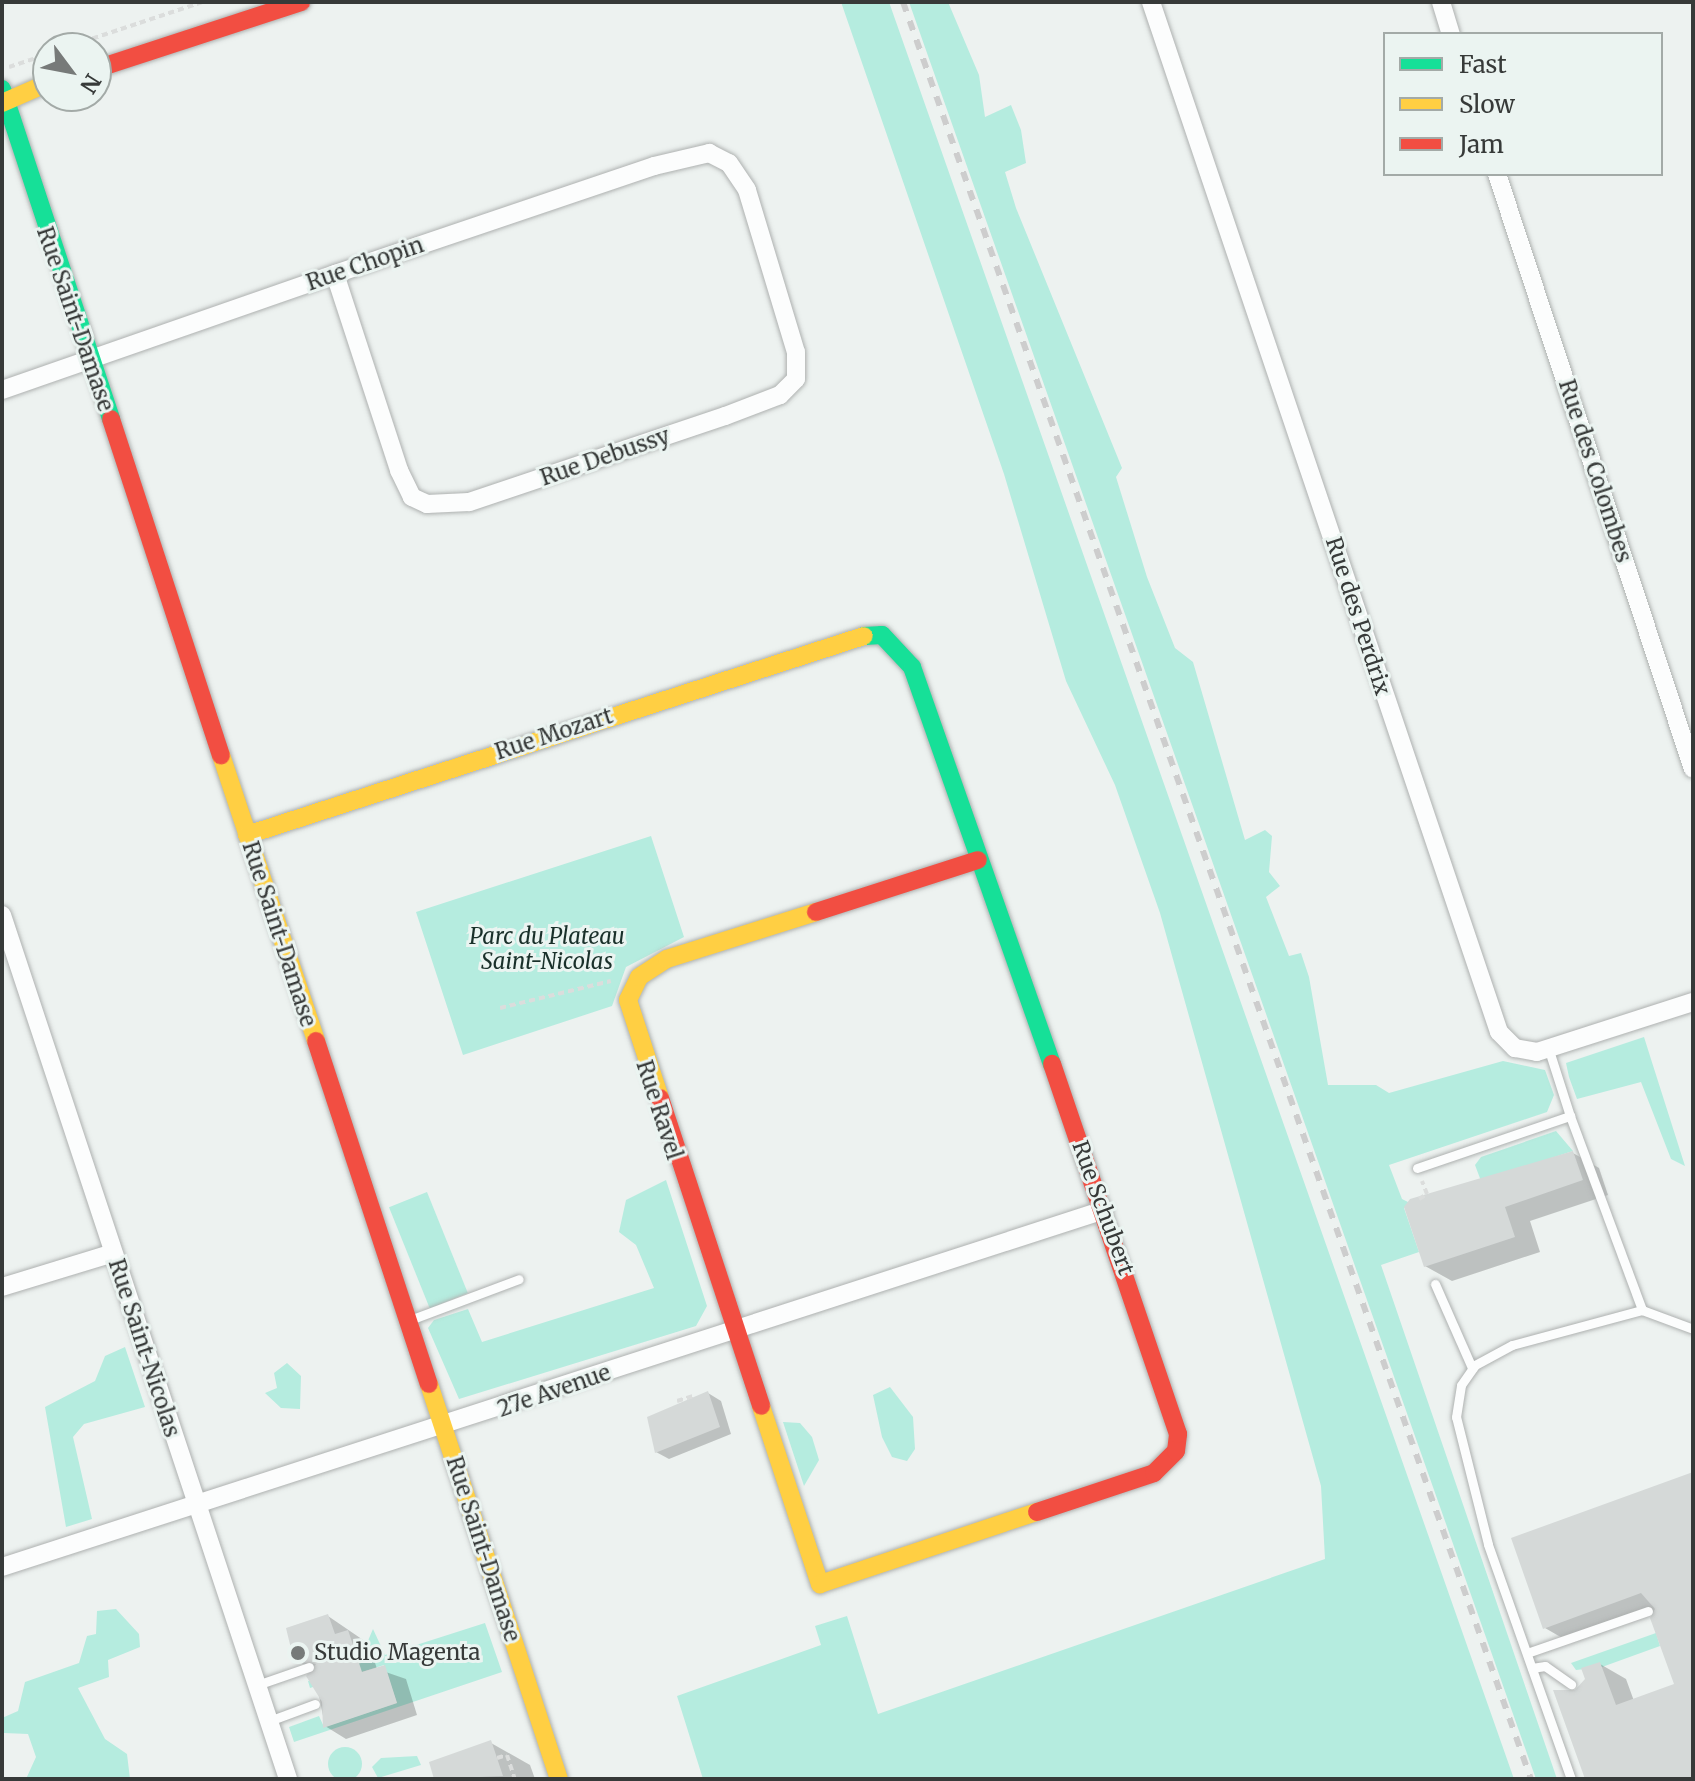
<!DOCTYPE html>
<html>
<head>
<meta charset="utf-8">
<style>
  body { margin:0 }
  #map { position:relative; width:1695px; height:1781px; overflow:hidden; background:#edf2f0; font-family:Merriweather,serif }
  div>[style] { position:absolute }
  .green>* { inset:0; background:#b5ecdf; transform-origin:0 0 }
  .round { border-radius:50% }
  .shadow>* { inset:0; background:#0003 }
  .building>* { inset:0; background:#d5d9d8 }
  .path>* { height:4px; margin-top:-2px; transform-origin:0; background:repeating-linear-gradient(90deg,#dbdddc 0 6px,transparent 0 10px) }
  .roads { filter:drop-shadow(0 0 2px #aeb1b0) drop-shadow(0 0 2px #aeb1b0) }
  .lane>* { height:9px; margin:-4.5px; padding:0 4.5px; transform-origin:4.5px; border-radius:4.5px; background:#fcfdfd }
  .street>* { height:18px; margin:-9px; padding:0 9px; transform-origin:9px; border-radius:9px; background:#fcfdfd }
  .fast>* { height:18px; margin:-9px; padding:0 9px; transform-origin:9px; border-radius:9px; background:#16e098 }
  .slow>* { height:18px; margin:-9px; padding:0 9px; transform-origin:9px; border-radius:9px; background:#ffcf43 }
  .jam>* { height:18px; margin:-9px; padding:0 9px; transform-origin:9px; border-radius:9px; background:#f24e42 }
  .rail>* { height:6px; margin-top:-3px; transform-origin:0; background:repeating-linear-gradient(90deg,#cdcdcd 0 10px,transparent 0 20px) }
  .dots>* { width:22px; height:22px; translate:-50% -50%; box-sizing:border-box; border:4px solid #ebf4f1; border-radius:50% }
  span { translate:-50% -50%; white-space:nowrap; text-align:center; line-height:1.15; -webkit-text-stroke:6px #ebf4f1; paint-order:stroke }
  .street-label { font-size:22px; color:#373a39 }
  .park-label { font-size:22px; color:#19302a; font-style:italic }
  .poi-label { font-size:22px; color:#373a39 }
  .left { translate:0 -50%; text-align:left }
  .frame { position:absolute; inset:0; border:4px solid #373a39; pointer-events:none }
  .legend { position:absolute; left:1383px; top:32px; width:280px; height:144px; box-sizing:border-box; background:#ebf4f1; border:2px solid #a3aaa7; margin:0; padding:10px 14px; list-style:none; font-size:24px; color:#373a39 }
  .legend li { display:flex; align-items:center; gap:16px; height:40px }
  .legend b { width:40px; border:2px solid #a3aaa7 }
  .north { position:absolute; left:32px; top:32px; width:80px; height:80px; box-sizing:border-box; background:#ebf4f1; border:2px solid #a3aaa7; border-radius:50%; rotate:122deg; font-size:22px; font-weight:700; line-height:32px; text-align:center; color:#373a39 }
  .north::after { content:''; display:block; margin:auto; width:28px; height:36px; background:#777a79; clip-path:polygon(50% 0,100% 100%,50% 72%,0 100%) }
</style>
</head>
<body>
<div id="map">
  <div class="green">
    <i style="clip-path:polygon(841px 2px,889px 2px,1514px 1779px,703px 1779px,677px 1696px,821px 1645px,815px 1626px,847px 1616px,878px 1714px,1325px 1559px,1321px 1486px,1160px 913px,1115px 785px,1066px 681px,1004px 474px)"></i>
    <i style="clip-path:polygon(909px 2px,948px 2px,979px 75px,985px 117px,1011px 105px,1021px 130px,1026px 163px,1005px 172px,1016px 208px,1122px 468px,1116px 477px,1147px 577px,1175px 648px,1193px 662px,1245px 840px,1265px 830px,1272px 836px,1269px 872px,1280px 886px,1266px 897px,1289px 956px,1301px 953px,1309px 977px,1328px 1085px,1376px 1085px,1389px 1093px,1503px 1061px,1545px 1070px,1554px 1095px,1547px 1112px,1389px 1165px,1402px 1199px,1412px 1204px,1404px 1208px,1419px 1252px,1381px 1265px,1557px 1779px,1536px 1779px)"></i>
    <i style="clip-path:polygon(651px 836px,684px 937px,626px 967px,612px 1006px,463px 1055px,416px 912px)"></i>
    <i style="clip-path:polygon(1644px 1037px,1650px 1056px,1685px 1166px,1671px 1159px,1641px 1082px,1577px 1099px,1569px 1077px,1566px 1063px)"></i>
    <i style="clip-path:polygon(1556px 1131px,1573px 1151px,1481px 1181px,1475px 1165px,1481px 1157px)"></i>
    <i style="clip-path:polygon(666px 1180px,707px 1306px,696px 1326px,459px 1399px,428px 1328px,434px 1320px,468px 1309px,482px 1342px,654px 1288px,636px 1245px,619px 1232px,626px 1200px)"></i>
    <i style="left:427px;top:1192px;width:109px;height:41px;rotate:68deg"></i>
    <i style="clip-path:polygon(125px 1347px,145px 1407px,84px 1424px,73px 1437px,92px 1519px,66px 1527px,45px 1407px,95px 1381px,105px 1356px)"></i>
    <i style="clip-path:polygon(287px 1363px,301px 1376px,300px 1409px,281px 1408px,265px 1393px,277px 1388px,274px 1373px)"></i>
    <i style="clip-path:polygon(890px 1387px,913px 1417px,915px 1449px,907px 1461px,892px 1457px,882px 1437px,873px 1395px)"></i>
    <i style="clip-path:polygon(783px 1422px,800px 1423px,812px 1437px,819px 1460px,804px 1486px)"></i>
    <i style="clip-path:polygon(116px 1609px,139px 1634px,140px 1647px,108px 1660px,109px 1677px,78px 1688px,105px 1739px,127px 1754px,130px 1779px,26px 1779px,36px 1757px,28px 1734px,4px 1733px,2px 1718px,18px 1711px,25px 1682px,79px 1663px,87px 1636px,96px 1634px,97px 1611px)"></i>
    <i style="clip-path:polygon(485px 1623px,502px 1672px,294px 1742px,289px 1727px,319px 1716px,324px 1727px,397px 1703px,384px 1665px,310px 1688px,308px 1681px,370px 1660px,364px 1650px,373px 1629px,385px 1655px)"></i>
    <i style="clip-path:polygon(1656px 1633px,1660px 1646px,1602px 1667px,1576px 1670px,1571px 1663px)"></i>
    <i class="round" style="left:328px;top:1747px;width:34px;height:34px"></i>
    <i style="clip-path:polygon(417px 1756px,421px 1765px,378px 1778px,372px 1767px,381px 1758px)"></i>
  </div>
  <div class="shadow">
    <i style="clip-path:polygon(1573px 1153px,1599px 1168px,1608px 1195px,1530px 1221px,1540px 1252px,1452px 1281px,1425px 1266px)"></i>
    <i style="clip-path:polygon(708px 1393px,721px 1401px,731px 1434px,669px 1459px,656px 1452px)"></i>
    <i style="clip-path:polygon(1693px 1474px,1693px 1779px,1587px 1779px,1576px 1692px,1600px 1664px,1626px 1679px,1634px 1701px,1677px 1685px,1655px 1612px,1571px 1643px,1545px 1628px)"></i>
    <i style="clip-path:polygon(328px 1616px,369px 1644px,377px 1669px,406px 1679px,417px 1715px,346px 1739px,325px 1726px,314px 1670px,296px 1660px)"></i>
    <i style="clip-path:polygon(491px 1743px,530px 1765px,535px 1779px,436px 1779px,431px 1763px)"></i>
  </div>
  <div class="building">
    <i style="clip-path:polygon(1573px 1151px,1583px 1180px,1505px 1207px,1515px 1237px,1424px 1267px,1404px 1207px,1410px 1199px)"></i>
    <i style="clip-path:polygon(708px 1391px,720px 1427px,655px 1453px,647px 1417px)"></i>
    <i style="clip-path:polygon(1693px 1472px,1693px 1779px,1585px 1779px,1553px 1690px,1575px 1690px,1585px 1679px,1581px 1668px,1600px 1662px,1616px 1705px,1674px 1684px,1650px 1618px,1655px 1609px,1641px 1593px,1543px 1629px,1511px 1538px)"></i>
    <i style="clip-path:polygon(328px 1614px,335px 1634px,348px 1630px,362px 1672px,385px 1665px,397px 1703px,323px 1728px,322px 1702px,306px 1676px,316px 1664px,294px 1661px,286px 1628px)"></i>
    <i style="clip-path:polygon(491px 1740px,503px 1776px,434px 1779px,429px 1762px)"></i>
  </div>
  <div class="path">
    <i style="left:64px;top:48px;width:145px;rotate:-18.4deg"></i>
    <i style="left:9px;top:67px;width:41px;rotate:-18.4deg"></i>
    <i style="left:500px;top:1008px;width:114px;rotate:-13.7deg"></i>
    <i style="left:1419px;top:1199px;width:9px;rotate:-32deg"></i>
    <i style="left:1427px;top:1194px;width:14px;rotate:-111deg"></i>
    <i style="left:677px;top:1401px;width:17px;rotate:-17deg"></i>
    <i style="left:497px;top:1758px;width:10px;rotate:-17deg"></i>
    <i style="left:507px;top:1755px;width:25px;rotate:72deg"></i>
  </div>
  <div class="roads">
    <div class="lane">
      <i style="left:1570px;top:1116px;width:207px;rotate:69.6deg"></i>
      <i style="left:1417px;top:1168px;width:162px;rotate:-18.8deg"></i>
      <i style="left:1570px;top:1116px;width:69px;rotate:-107.7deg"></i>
      <i style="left:1435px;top:1284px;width:92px;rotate:66.2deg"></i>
      <i style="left:410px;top:1320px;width:116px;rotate:-20.6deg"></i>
      <i style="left:1527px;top:1653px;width:128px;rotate:-19.1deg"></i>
      <i style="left:1532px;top:1668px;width:13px;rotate:-9deg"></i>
      <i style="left:1545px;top:1666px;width:32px;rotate:35deg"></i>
      <i style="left:257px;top:1685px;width:55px;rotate:-19.1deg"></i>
      <i style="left:269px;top:1721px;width:49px;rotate:-20.3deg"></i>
      <i style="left:1571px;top:1779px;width:249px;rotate:-109.5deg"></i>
      <i style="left:1488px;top:1544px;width:131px;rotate:-104.1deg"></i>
      <i style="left:1456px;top:1417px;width:32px;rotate:-81deg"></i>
      <i style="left:1461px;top:1385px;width:24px;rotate:-55deg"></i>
      <i style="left:1475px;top:1365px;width:42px;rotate:-28.4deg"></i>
      <i style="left:1512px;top:1345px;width:135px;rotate:-15.1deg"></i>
      <i style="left:1642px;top:1310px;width:54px;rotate:20.4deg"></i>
    </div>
    <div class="street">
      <i style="left:1151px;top:2px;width:1087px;rotate:71.33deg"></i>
      <i style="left:1499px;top:1032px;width:23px;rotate:45deg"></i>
      <i style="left:1515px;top:1048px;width:22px;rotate:10deg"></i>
      <i style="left:1537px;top:1052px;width:164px;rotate:-17.8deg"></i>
      <i style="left:1441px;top:2px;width:34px;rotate:73deg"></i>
      <i style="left:1497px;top:174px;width:626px;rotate:71.77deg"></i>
      <i style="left:2px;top:390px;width:353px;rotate:-19.2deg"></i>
      <i style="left:335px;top:274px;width:337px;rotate:-18.7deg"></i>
      <i style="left:654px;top:166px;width:57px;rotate:-13.3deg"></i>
      <i style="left:709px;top:153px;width:22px;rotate:27deg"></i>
      <i style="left:729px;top:163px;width:32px;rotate:56deg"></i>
      <i style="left:747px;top:190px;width:169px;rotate:73.2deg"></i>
      <i style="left:796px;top:352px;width:27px;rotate:90deg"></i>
      <i style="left:796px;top:379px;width:23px;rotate:135deg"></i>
      <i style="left:780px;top:395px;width:59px;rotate:159.1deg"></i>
      <i style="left:725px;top:416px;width:270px;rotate:161.4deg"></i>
      <i style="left:469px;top:502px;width:42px;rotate:177.3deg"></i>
      <i style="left:427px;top:504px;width:17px;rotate:-155deg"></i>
      <i style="left:412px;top:497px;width:30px;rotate:-116deg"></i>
      <i style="left:399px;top:470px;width:206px;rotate:-108.1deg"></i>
      <i style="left:2px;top:915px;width:910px;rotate:71.68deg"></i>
      <i style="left:2px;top:1287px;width:116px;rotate:-17deg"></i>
      <i style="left:2px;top:1567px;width:1158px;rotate:-17.95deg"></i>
    </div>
    <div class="fast">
      <i style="left:2px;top:89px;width:348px;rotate:71.7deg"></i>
      <i style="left:864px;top:636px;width:18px;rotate:-3deg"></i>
      <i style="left:882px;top:635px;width:44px;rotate:46.8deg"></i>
      <i style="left:912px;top:667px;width:421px;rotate:70.6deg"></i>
    </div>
    <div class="slow">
      <i style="left:2px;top:103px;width:50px;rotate:-23.5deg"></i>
      <i style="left:221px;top:755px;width:301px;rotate:71.6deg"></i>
      <i style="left:247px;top:835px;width:648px;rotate:-17.88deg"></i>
      <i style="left:660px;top:1098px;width:103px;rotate:-108.1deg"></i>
      <i style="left:628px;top:1000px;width:25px;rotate:-64deg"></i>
      <i style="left:639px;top:977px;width:33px;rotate:-33deg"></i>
      <i style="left:667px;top:959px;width:156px;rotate:-17.5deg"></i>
      <i style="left:429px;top:1384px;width:416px;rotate:71.8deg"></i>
      <i style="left:761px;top:1406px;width:188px;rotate:71.7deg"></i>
      <i style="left:820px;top:1584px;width:229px;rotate:-18.4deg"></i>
    </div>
    <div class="jam">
      <i style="left:96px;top:69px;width:216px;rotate:-18.1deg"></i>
      <i style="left:111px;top:419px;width:354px;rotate:71.9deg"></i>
      <i style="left:816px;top:912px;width:170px;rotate:-17.8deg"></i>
      <i style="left:316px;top:1041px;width:361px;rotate:71.8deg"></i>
      <i style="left:660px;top:1098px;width:324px;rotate:71.8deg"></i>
      <i style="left:1037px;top:1512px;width:123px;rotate:-18.4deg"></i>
      <i style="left:1154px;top:1473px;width:31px;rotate:-45deg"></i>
      <i style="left:1176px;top:1451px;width:17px;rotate:-83deg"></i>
      <i style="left:1178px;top:1434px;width:391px;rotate:-108.8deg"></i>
    </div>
  </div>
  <div class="rail">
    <i style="left:903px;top:2px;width:1885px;rotate:70.54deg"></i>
  </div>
  <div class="dots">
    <i style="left:298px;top:1653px;background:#777a79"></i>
  </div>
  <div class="street-label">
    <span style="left:365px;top:264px;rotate:-19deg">Rue Chopin</span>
    <span style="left:75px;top:319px;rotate:71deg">Rue Saint-Damase</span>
    <span style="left:605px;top:457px;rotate:-19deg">Rue Debussy</span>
    <span style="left:1595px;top:471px;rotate:72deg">Rue des Colombes</span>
    <span style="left:1358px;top:616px;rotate:72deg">Rue des Perdrix</span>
    <span style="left:554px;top:734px;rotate:-18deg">Rue Mozart</span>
    <span style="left:279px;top:934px;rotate:72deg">Rue Saint-Damase</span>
    <span style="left:659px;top:1110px;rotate:72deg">Rue Ravel</span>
    <span style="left:1103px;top:1208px;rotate:70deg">Rue Schubert</span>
    <span style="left:144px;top:1348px;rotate:72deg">Rue Saint-Nicolas</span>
    <span style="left:554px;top:1391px;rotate:-19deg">27e Avenue</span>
    <span style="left:483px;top:1549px;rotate:72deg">Rue Saint-Damase</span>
  </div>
  <div class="park-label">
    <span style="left:547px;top:949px">Parc du Plateau<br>Saint-Nicolas</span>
  </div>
  <div class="poi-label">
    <span class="left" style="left:314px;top:1653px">Studio Magenta</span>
  </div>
  <div class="frame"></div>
  <ul class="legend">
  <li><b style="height:10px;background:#16e098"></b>Fast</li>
  <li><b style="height:10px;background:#ffcf43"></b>Slow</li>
  <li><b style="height:10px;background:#f24e42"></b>Jam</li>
  </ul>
  <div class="north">N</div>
</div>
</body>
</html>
